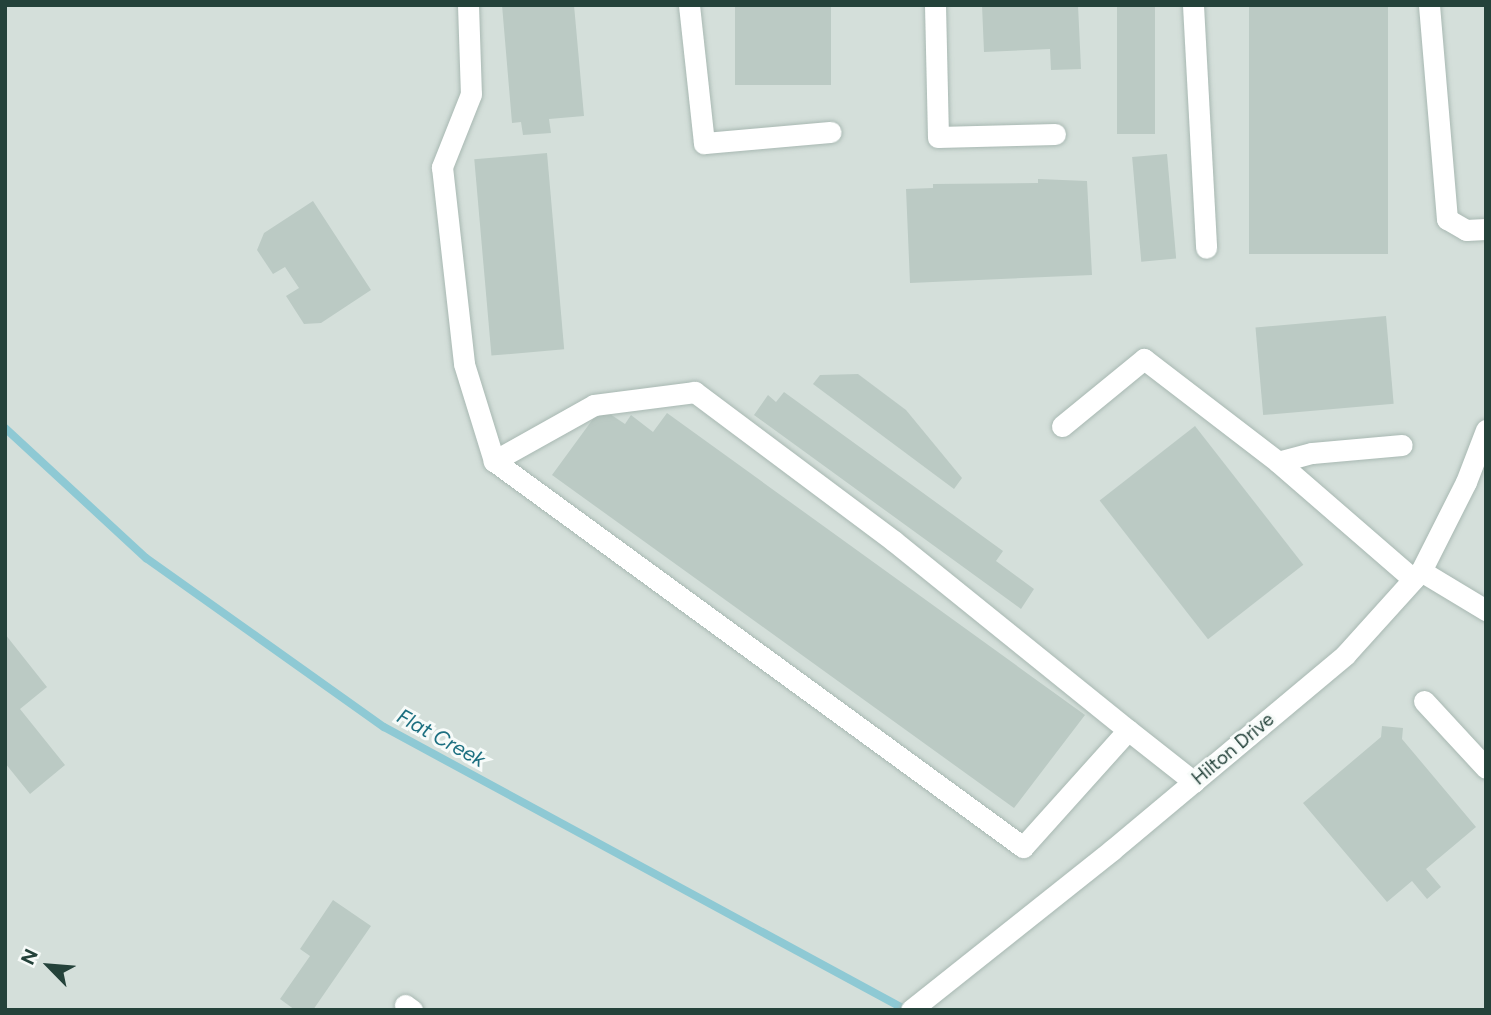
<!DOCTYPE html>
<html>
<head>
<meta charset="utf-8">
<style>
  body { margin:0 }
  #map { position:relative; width:1491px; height:1015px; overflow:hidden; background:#e6efeb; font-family:Figtree,sans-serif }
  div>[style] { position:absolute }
  .built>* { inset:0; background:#d4dfda; transform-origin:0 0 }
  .stream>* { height:8px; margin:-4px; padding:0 4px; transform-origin:4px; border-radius:4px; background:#8ec9d4 }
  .building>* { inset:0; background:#bbcac4; transform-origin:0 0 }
  .roads { filter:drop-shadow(0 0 2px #a8b8b2) drop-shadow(0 0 2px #a8b8b2) }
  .minor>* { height:21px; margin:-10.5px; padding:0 10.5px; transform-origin:10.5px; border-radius:10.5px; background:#fff }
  span { translate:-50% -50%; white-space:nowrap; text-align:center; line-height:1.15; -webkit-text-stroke:6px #f7fbf9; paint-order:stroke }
  .street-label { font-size:19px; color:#24423a }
  .water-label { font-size:21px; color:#1c6f80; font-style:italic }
  .frame { position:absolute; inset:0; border:7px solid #24423a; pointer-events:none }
  .north { position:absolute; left:14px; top:931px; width:70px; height:70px; -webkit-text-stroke:5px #f7fbf9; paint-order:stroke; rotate:295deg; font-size:19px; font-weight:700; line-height:28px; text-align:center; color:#24423a }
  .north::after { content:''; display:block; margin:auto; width:24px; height:32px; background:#24423a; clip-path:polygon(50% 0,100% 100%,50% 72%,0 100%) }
</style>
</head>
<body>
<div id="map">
  <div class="built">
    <i style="left:5px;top:5px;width:1481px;height:1005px"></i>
  </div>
  <div class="stream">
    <i style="left:5px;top:428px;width:192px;rotate:42.7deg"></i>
    <i style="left:146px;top:558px;width:292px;rotate:35.4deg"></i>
    <i style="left:384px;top:727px;width:594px;rotate:28.46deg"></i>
  </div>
  <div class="building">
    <i style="clip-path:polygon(502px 5px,574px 5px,584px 116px,549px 119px,551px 133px,523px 135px,521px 122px,512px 123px)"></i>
    <i style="left:735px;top:5px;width:96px;height:80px"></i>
    <i style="clip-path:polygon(982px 5px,1078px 5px,1081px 69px,1051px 70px,1050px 49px,984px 52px)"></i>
    <i style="left:1117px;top:5px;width:38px;height:129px"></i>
    <i style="left:1249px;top:5px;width:139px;height:249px"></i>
    <i style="left:547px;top:153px;width:197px;height:73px;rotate:85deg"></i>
    <i style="left:1167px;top:154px;width:105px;height:35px;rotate:85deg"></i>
    <i style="clip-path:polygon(1038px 179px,1087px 181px,1092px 275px,910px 283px,906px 189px,933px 188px,933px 184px,1038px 183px)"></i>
    <i style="clip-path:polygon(313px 201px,371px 290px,321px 323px,304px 324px,286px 296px,299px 288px,285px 267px,273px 274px,257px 250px,264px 233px)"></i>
    <i style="left:1386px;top:316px;width:88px;height:131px;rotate:85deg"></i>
    <i style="clip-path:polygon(858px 374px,906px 410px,962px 478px,954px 489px,813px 384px,820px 375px)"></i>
    <i style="clip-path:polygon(784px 392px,1003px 551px,996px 561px,1034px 589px,1021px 609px,754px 415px,768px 395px,776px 402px)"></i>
    <i style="clip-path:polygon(601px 408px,625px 424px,631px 415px,653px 432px,667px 413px,1085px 715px,1014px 808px,552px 475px)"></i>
    <i style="left:1195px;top:426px;width:176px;height:121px;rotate:52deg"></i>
    <i style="clip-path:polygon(5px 634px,47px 687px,20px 709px,65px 765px,30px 794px,5px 763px)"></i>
    <i style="clip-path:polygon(1382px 726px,1403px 728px,1402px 739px,1476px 827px,1426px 869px,1441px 887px,1427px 899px,1412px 881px,1387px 902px,1303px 803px,1381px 737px)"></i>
    <i style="clip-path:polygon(333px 900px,371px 926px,313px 1010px,295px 1010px,280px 999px,310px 956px,300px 949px)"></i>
  </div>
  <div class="roads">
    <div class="minor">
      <i style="left:468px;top:5px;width:89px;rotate:88.1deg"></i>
      <i style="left:471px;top:94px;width:79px;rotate:111.7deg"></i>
      <i style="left:442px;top:167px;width:198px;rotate:83.6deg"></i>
      <i style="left:464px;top:364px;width:102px;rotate:72.8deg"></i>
      <i style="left:689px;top:5px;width:139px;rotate:83.8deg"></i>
      <i style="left:704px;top:143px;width:127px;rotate:-5deg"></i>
      <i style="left:935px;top:5px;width:132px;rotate:88.7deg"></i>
      <i style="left:938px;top:137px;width:117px;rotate:-1.5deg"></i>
      <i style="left:1193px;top:5px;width:243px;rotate:86.9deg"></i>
      <i style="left:1429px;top:5px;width:215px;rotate:85.2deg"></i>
      <i style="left:1447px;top:219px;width:22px;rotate:30deg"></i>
      <i style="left:1466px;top:230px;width:20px;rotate:-3deg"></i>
      <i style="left:1062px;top:426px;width:106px;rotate:-39.3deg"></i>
      <i style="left:1144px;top:359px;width:169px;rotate:37.5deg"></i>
      <i style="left:1278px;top:462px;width:179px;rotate:40.9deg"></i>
      <i style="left:1278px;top:462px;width:35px;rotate:-15deg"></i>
      <i style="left:1312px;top:453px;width:90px;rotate:-5.1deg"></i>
      <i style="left:1421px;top:571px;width:76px;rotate:31deg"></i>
      <i style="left:1424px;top:701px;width:91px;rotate:47.2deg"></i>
      <i style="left:1128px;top:730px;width:301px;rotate:-141.1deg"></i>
      <i style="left:894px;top:541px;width:249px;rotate:-143.2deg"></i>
      <i style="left:695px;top:392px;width:102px;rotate:172.7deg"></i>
      <i style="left:594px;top:405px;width:115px;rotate:150.8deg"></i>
      <i style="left:494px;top:461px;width:655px;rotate:36.12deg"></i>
      <i style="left:1023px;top:847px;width:157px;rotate:-48.1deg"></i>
      <i style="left:1128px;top:730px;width:84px;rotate:38.2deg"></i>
      <i style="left:405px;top:1005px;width:9px;rotate:36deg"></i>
      <i style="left:911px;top:1010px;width:257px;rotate:-38.5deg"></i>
      <i style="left:1112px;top:850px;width:304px;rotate:-39.9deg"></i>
      <i style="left:1345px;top:655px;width:113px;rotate:-47.9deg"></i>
      <i style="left:1421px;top:571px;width:100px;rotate:-63.2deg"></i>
      <i style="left:1466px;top:482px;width:56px;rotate:-69deg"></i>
    </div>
  </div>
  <div class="street-label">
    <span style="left:1233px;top:749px;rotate:-40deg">Hilton Drive</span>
  </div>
  <div class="water-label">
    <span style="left:441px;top:738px;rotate:29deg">Flat Creek</span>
  </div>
  <div class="frame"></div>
  <div class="north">N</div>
</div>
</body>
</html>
